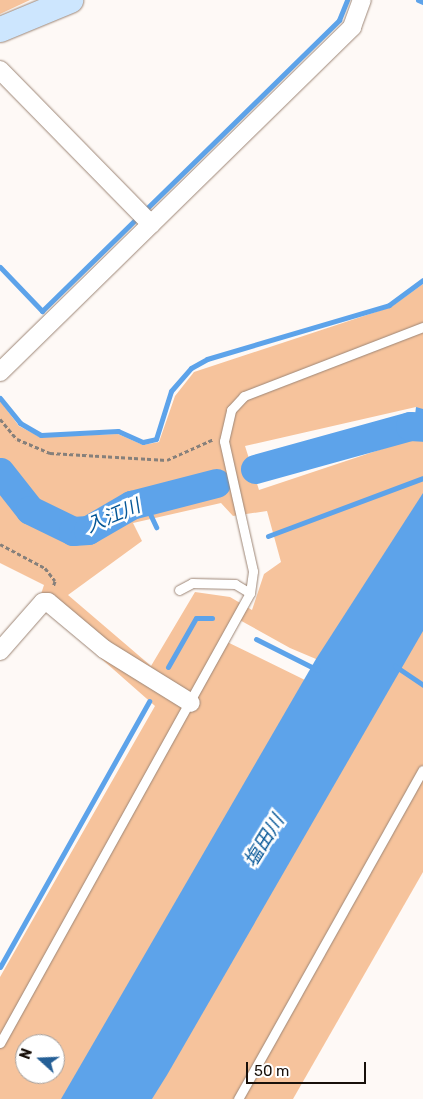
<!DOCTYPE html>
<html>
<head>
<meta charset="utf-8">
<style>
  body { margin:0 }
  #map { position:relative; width:423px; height:1099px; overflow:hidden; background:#fef9f6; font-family:Rubik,"Noto Sans JP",sans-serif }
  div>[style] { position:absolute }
  .green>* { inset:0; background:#f6c39c }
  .water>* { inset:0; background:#5da3ea }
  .stream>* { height:5px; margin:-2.5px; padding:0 2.5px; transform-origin:2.5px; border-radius:2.5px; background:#5da3ea }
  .river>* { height:29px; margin:-14.5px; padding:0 14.5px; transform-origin:14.5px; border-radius:14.5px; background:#5da3ea }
  .path>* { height:3px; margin-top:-1.5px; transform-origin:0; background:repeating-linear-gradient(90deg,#86807b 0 4px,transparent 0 6.5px) }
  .roads { filter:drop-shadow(0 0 1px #9d8676) drop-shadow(0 0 1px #9d8676) }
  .service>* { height:9px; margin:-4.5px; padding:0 4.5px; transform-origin:4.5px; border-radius:4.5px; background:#fff }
  .minor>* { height:18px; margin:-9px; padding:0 9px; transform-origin:9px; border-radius:9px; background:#fff }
  .secondary>* { height:25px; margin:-12.5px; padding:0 12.5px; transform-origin:12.5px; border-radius:12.5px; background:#cde6fe }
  span { translate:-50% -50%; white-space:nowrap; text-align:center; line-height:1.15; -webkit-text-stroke:5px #fff; paint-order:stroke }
  .water-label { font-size:19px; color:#065797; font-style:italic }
  .north { position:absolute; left:15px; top:1034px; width:50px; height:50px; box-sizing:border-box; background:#fff; border:1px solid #a39f9d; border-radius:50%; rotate:290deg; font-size:14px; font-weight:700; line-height:20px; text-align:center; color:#18100a }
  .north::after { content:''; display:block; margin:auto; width:18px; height:22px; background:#245f96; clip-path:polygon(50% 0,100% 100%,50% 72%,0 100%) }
  .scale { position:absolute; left:246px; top:1062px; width:120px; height:22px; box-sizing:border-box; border:2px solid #18100a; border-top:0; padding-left:6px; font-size:15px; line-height:18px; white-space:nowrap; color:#18100a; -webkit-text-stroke:4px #fff; paint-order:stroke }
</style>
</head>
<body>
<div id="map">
  <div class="green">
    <i style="clip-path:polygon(0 0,30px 0,0 14px)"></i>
    <i style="clip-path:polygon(evenodd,423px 284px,423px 413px,416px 407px,245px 446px,259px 490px,412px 439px,423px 440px,423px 536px,342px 662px,316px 659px,290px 648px,236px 618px,221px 639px,307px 681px,78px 1099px,0 1099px,0 977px,155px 706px,38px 603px,44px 585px,0 563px,0 485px,32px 521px,87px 540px,135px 512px,218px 490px,215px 477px,138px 491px,87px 520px,47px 514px,0 459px,0 401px,19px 426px,40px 437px,118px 434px,143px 445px,159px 442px,175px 396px,194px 372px,391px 307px,423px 284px,221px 503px,233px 516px,267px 511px,281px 562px,264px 574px,252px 610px,230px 597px,195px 592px,151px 666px,68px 595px,142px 541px,133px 523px,221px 503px,423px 284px,25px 1044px,55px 1044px,55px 1074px,25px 1074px,25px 1044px)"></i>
    <i style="clip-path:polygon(423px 596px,423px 872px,293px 1099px,114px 1099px)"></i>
  </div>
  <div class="water">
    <i style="clip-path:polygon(416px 407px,423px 409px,423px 440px,412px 439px)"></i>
    <i style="clip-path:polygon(423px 493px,423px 631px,167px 1075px,152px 1099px,61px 1099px,316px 659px)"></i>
  </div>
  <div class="stream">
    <i style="left:418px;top:0;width:5px;rotate:22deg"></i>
    <i style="left:0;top:267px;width:61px;rotate:46.3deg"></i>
    <i style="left:42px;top:311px;width:416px;rotate:-44.4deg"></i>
    <i style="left:339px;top:20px;width:22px;rotate:-68deg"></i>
    <i style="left:0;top:398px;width:32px;rotate:51deg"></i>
    <i style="left:20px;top:423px;width:24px;rotate:30deg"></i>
    <i style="left:41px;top:435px;width:77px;rotate:-3deg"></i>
    <i style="left:118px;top:431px;width:27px;rotate:24deg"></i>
    <i style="left:143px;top:442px;width:13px;rotate:-13deg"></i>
    <i style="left:156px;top:439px;width:50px;rotate:-72.6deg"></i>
    <i style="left:171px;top:391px;width:30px;rotate:-49deg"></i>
    <i style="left:191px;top:368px;width:18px;rotate:-29deg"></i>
    <i style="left:207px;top:359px;width:190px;rotate:-16.5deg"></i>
    <i style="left:389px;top:305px;width:42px;rotate:-36.3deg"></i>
    <i style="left:144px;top:501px;width:29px;rotate:65deg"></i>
    <i style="left:268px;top:536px;width:165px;rotate:-20.5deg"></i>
    <i style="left:256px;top:639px;width:69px;rotate:26.6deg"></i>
    <i style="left:395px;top:666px;width:34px;rotate:34deg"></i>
    <i style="left:168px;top:667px;width:56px;rotate:-60.3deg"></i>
    <i style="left:196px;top:618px;width:16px"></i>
    <i style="left:0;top:967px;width:305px;rotate:-60.7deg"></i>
  </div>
  <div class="river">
    <i style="left:255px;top:469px;width:161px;rotate:-15.5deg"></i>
    <i style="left:410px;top:426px;width:13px;rotate:4deg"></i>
    <i style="left:0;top:472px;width:48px;rotate:51.7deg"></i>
    <i style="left:30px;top:510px;width:48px;rotate:26deg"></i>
    <i style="left:73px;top:531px;width:15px;rotate:-4deg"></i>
    <i style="left:88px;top:530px;width:50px;rotate:-30.2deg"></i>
    <i style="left:131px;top:505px;width:88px;rotate:-14.5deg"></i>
  </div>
  <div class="path">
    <i style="left:0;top:419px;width:26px;rotate:50deg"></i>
    <i style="left:17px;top:439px;width:36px;rotate:23deg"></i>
    <i style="left:50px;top:453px;width:117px;rotate:3.4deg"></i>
    <i style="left:167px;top:460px;width:51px;rotate:-24.1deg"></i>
    <i style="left:0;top:544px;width:51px;rotate:28.1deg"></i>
    <i style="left:45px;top:568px;width:16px;rotate:52deg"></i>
    <i style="left:55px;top:581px;width:6px;rotate:108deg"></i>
  </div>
  <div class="roads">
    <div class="service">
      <i style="left:179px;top:590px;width:15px;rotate:-28deg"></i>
      <i style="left:192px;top:583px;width:43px;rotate:1.3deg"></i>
      <i style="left:235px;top:584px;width:17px;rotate:31deg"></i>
      <i style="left:0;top:1043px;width:515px;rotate:-60.95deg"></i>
      <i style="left:250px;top:593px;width:22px;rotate:-82deg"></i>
      <i style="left:253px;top:571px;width:133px;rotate:-102.6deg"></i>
      <i style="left:224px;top:441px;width:32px;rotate:-77deg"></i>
      <i style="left:231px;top:410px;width:19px;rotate:-47deg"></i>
      <i style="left:244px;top:396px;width:192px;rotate:-21.1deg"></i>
      <i style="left:238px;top:1099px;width:377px;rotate:-60.7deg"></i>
    </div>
    <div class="minor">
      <i style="left:0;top:70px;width:216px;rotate:45.6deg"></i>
      <i style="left:0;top:372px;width:493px;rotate:-44.4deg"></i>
      <i style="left:352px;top:27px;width:29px;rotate:-70deg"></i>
      <i style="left:0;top:651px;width:65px;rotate:-48.7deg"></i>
      <i style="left:43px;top:602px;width:5px"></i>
      <i style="left:48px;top:602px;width:73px;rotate:40deg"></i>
      <i style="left:104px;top:649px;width:102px;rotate:31.8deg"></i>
    </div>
    <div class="secondary">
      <i style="left:0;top:29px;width:76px;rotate:-22.5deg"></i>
    </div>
  </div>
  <div class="water-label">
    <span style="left:113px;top:516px;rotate:-23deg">入江川</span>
    <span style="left:264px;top:841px;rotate:-58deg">塩田川</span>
  </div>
  <div class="north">N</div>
  <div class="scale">50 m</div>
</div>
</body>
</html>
